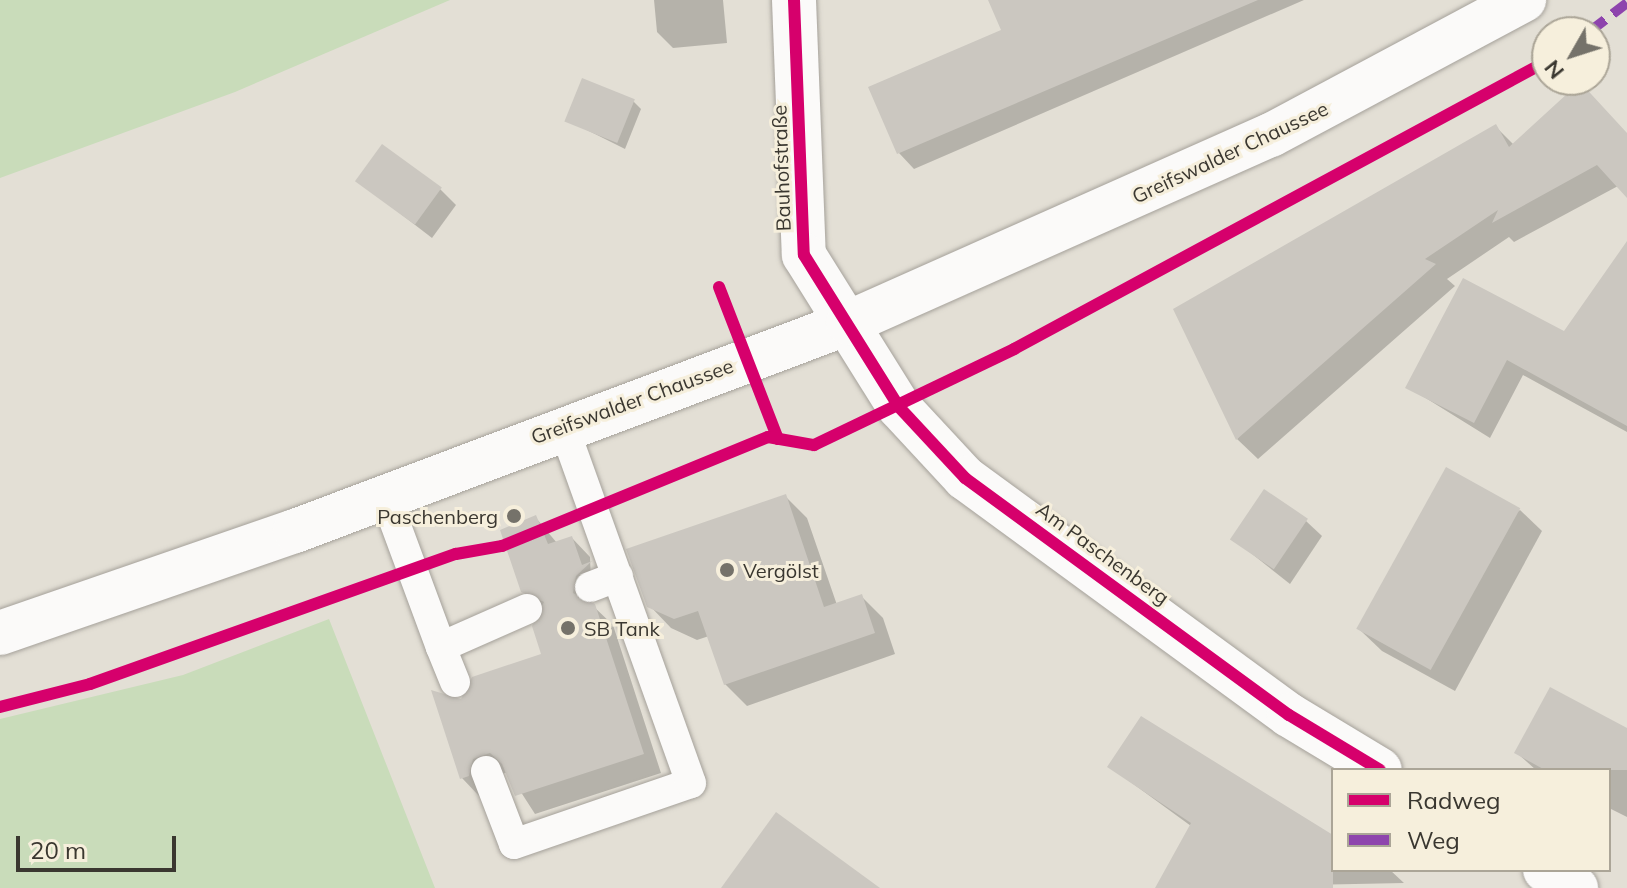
<!DOCTYPE html>
<html>
<head>
<meta charset="utf-8">
<style>
  body { margin:0 }
  #map { position:relative; width:1627px; height:888px; overflow:hidden; background:#e3dfd5; font-family:Mulish,sans-serif }
  div>[style] { position:absolute }
  .green>* { inset:0; background:#c9dcba }
  .shadow>* { inset:0; background:#0003 }
  .building>* { inset:0; background:#cbc7c0; transform-origin:0 0 }
  .roads { filter:drop-shadow(0 0 2px #a5a19a) drop-shadow(0 0 2px #a5a19a) }
  .service>* { height:30px; margin:-15px; padding:0 15px; transform-origin:15px; border-radius:15px; background:#fbfaf9 }
  .minor>* { height:44px; margin:-22px; padding:0 22px; transform-origin:22px; border-radius:22px; background:#fbfaf9 }
  .secondary>* { height:44px; margin:-22px; padding:0 22px; transform-origin:22px; border-radius:22px; background:#fbfaf9 }
  .quiet>* { height:10px; margin-top:-5px; transform-origin:0; background:repeating-linear-gradient(90deg,#8e44ad 0 20px,transparent 0 30px) }
  .cycleway>* { height:12px; margin:-6px; padding:0 6px; transform-origin:6px; border-radius:6px; background:#d6006c }
  .dots>* { width:22px; height:22px; translate:-50% -50%; box-sizing:border-box; border:4px solid #f6efdc; border-radius:50% }
  span { translate:-50% -50%; white-space:nowrap; text-align:center; line-height:1.15; -webkit-text-stroke:6px #f6efdc; paint-order:stroke }
  .street-label { font-size:20px; color:#3a3730 }
  .poi-label { font-size:20px; color:#3a3730 }
  .right { translate:-100% -50%; text-align:right }
  .left { translate:0 -50%; text-align:left }
  .legend { position:absolute; left:1331px; top:768px; width:280px; height:104px; box-sizing:border-box; background:#f6efdc; border:2px solid #aba597; margin:0; padding:10px 14px; list-style:none; font-size:24px; color:#3a3730 }
  .legend li { display:flex; align-items:center; gap:16px; height:40px }
  .legend b { width:40px; border:2px solid #aba597 }
  .north { position:absolute; left:1531px; top:16px; width:80px; height:80px; box-sizing:border-box; background:#f6efdc; border:2px solid #aba597; border-radius:50%; rotate:231deg; font-size:22px; font-weight:700; line-height:32px; text-align:center; color:#3a3730 }
  .north::after { content:''; display:block; margin:auto; width:28px; height:36px; background:#75726a; clip-path:polygon(50% 0,100% 100%,50% 72%,0 100%) }
  .scale { position:absolute; left:16px; top:836px; width:160px; height:36px; box-sizing:border-box; border:4px solid #3a3730; border-top:0; padding-left:10px; font-size:24px; line-height:28px; white-space:nowrap; color:#3a3730; -webkit-text-stroke:6px #f6efdc; paint-order:stroke }
</style>
</head>
<body>
<div id="map">
  <div class="green">
    <i style="clip-path:polygon(0 0,450px 0,235px 92px,0 178px)"></i>
    <i style="clip-path:polygon(329px 619px,435px 888px,0 888px,0 719px,183px 675px)"></i>
  </div>
  <div class="shadow">
    <i style="clip-path:polygon(654px 0,723px 0,727px 43px,673px 48px,657px 32px)"></i>
    <i style="clip-path:polygon(1044px 0,1304px 0,914px 169px,899px 153px,1004px 31px)"></i>
    <i style="clip-path:polygon(633px 101px,641px 109px,625px 149px,567px 120px)"></i>
    <i style="clip-path:polygon(1496px 127px,1514px 145px,1627px 134px,1627px 195px,1618px 186px,1514px 242px,1509px 237px,1447px 279px,1455px 286px,1258px 459px,1237px 439px)"></i>
    <i style="clip-path:polygon(358px 181px,440px 189px,456px 205px,432px 238px)"></i>
    <i style="clip-path:polygon(1627px 245px,1627px 432px,1523px 375px,1490px 438px,1408px 387px,1565px 333px)"></i>
    <i style="clip-path:polygon(785px 496px,807px 518px,837px 605px,861px 596px,883px 618px,895px 654px,747px 706px,725px 684px,709px 636px,697px 640px,671px 628px,649px 605px)"></i>
    <i style="clip-path:polygon(1520px 510px,1542px 531px,1455px 691px,1382px 651px,1360px 630px)"></i>
    <i style="clip-path:polygon(536px 518px,557px 543px,572px 538px,590px 557px,592px 605px,613px 625px,661px 773px,535px 814px,508px 772px,491px 777px,480px 797px,462px 778px,462px 701px,544px 655px,542px 610px,523px 591px)"></i>
    <i style="clip-path:polygon(1306px 521px,1322px 536px,1290px 584px,1232px 538px)"></i>
    <i style="clip-path:polygon(1627px 731px,1627px 817px,1609px 808px,1609px 770px,1536px 770px,1517px 753px)"></i>
    <i style="clip-path:polygon(1110px 767px,1333px 837px,1333px 870px,1390px 870px,1404px 883px,1158px 888px,1191px 826px)"></i>
  </div>
  <div class="building">
    <i style="clip-path:polygon(988px 0,1258px 0,897px 154px,868px 87px,1001px 30px)"></i>
    <i style="left:582px;top:78px;width:57px;height:47px;rotate:22deg"></i>
    <i style="clip-path:polygon(1580px 82px,1627px 133px,1627px 198px,1597px 165px,1492px 223px,1498px 210px,1425px 259px,1436px 264px,1236px 440px,1173px 309px,1496px 124px,1509px 147px)"></i>
    <i style="left:382px;top:144px;width:74px;height:46px;rotate:36deg"></i>
    <i style="clip-path:polygon(1627px 241px,1627px 426px,1507px 360px,1474px 423px,1405px 388px,1463px 278px,1564px 331px)"></i>
    <i style="left:1446px;top:467px;width:85px;height:185px;rotate:29deg"></i>
    <i style="left:1264px;top:489px;width:53px;height:61px;rotate:34deg"></i>
    <i style="clip-path:polygon(786px 494px,824px 607px,862px 594px,875px 633px,724px 685px,698px 611px,674px 619px,647px 607px,626px 549px)"></i>
    <i style="clip-path:polygon(536px 515px,548px 544px,572px 536px,582px 565px,592px 561px,576px 576px,573px 593px,595px 604px,644px 754px,515px 796px,502px 764px,490px 753px,473px 759px,469px 776px,460px 779px,431px 690px,461px 699px,472px 677px,541px 654px,532px 626px,544px 602px,521px 592px,500px 530px)"></i>
    <i style="clip-path:polygon(1550px 687px,1627px 728px,1627px 770px,1545px 770px,1514px 753px)"></i>
    <i style="clip-path:polygon(1141px 716px,1333px 835px,1333px 888px,1155px 888px,1191px 823px,1107px 767px)"></i>
    <i style="clip-path:polygon(776px 812px,880px 888px,721px 888px)"></i>
  </div>
  <div class="roads">
    <div class="service">
      <i style="left:385px;top:496px;width:161px;rotate:69.7deg"></i>
      <i style="left:590px;top:587px;width:30px;rotate:-21deg"></i>
      <i style="left:455px;top:682px;width:38px;rotate:-112deg"></i>
      <i style="left:441px;top:647px;width:94px;rotate:-23.8deg"></i>
      <i style="left:486px;top:771px;width:78px;rotate:69deg"></i>
      <i style="left:514px;top:844px;width:187px;rotate:-19deg"></i>
      <i style="left:691px;top:783px;width:379px;rotate:-109.7deg"></i>
    </div>
    <div class="minor">
      <i style="left:794px;top:0;width:255px;rotate:87.8deg"></i>
      <i style="left:804px;top:255px;width:179px;rotate:58deg"></i>
      <i style="left:899px;top:407px;width:97px;rotate:47.1deg"></i>
      <i style="left:965px;top:478px;width:401px;rotate:36.2deg"></i>
      <i style="left:1289px;top:715px;width:106px;rotate:31.1deg"></i>
      <i style="left:1545px;top:870px;width:36px;rotate:30deg"></i>
    </div>
    <div class="secondary">
      <i style="left:0;top:633px;width:312px;rotate:-19.1deg"></i>
      <i style="left:295px;top:531px;width:591px;rotate:-20.61deg"></i>
      <i style="left:848px;top:323px;width:463px;rotate:-24deg"></i>
      <i style="left:1271px;top:135px;width:287px;rotate:-28.1deg"></i>
    </div>
  </div>
  <div class="quiet">
    <i style="left:1589px;top:32px;width:48px;rotate:-37.3deg"></i>
  </div>
  <div class="cycleway">
    <i style="left:794px;top:0;width:255px;rotate:87.8deg"></i>
    <i style="left:804px;top:255px;width:179px;rotate:58deg"></i>
    <i style="left:899px;top:407px;width:97px;rotate:47.1deg"></i>
    <i style="left:965px;top:478px;width:401px;rotate:36.2deg"></i>
    <i style="left:1289px;top:715px;width:106px;rotate:31.1deg"></i>
    <i style="left:719px;top:287px;width:163px;rotate:68.8deg"></i>
    <i style="left:0;top:707px;width:93px;rotate:-14.3deg"></i>
    <i style="left:90px;top:684px;width:388px;rotate:-19.6deg"></i>
    <i style="left:456px;top:554px;width:47px;rotate:-9.9deg"></i>
    <i style="left:502px;top:546px;width:287px;rotate:-22.3deg"></i>
    <i style="left:768px;top:437px;width:47px;rotate:9.9deg"></i>
    <i style="left:814px;top:445px;width:222px;rotate:-25.6deg"></i>
    <i style="left:1014px;top:349px;width:606px;rotate:-28.38deg"></i>
  </div>
  <div class="dots">
    <i style="left:514px;top:516px;background:#75726a"></i>
    <i style="left:727px;top:570px;background:#75726a"></i>
    <i style="left:568px;top:628px;background:#75726a"></i>
  </div>
  <div class="street-label">
    <span style="left:1230px;top:152px;rotate:-25deg">Greifswalder Chaussee</span>
    <span style="left:781px;top:168px;rotate:-92deg">Bauhofstraße</span>
    <span style="left:632px;top:401px;rotate:-20deg">Greifswalder Chaussee</span>
    <span style="left:1103px;top:553px;rotate:36deg">Am Paschenberg</span>
  </div>
  <div class="poi-label">
    <span class="right" style="left:498px;top:516px">Paschenberg</span>
    <span class="left" style="left:743px;top:570px">Vergölst</span>
    <span class="left" style="left:584px;top:628px">SB Tank</span>
  </div>
  <ul class="legend">
  <li><b style="height:10px;background:#d6006c"></b>Radweg</li>
  <li><b style="height:10px;background:#8e44ad"></b>Weg</li>
  </ul>
  <div class="north">N</div>
  <div class="scale">20 m</div>
</div>
</body>
</html>
